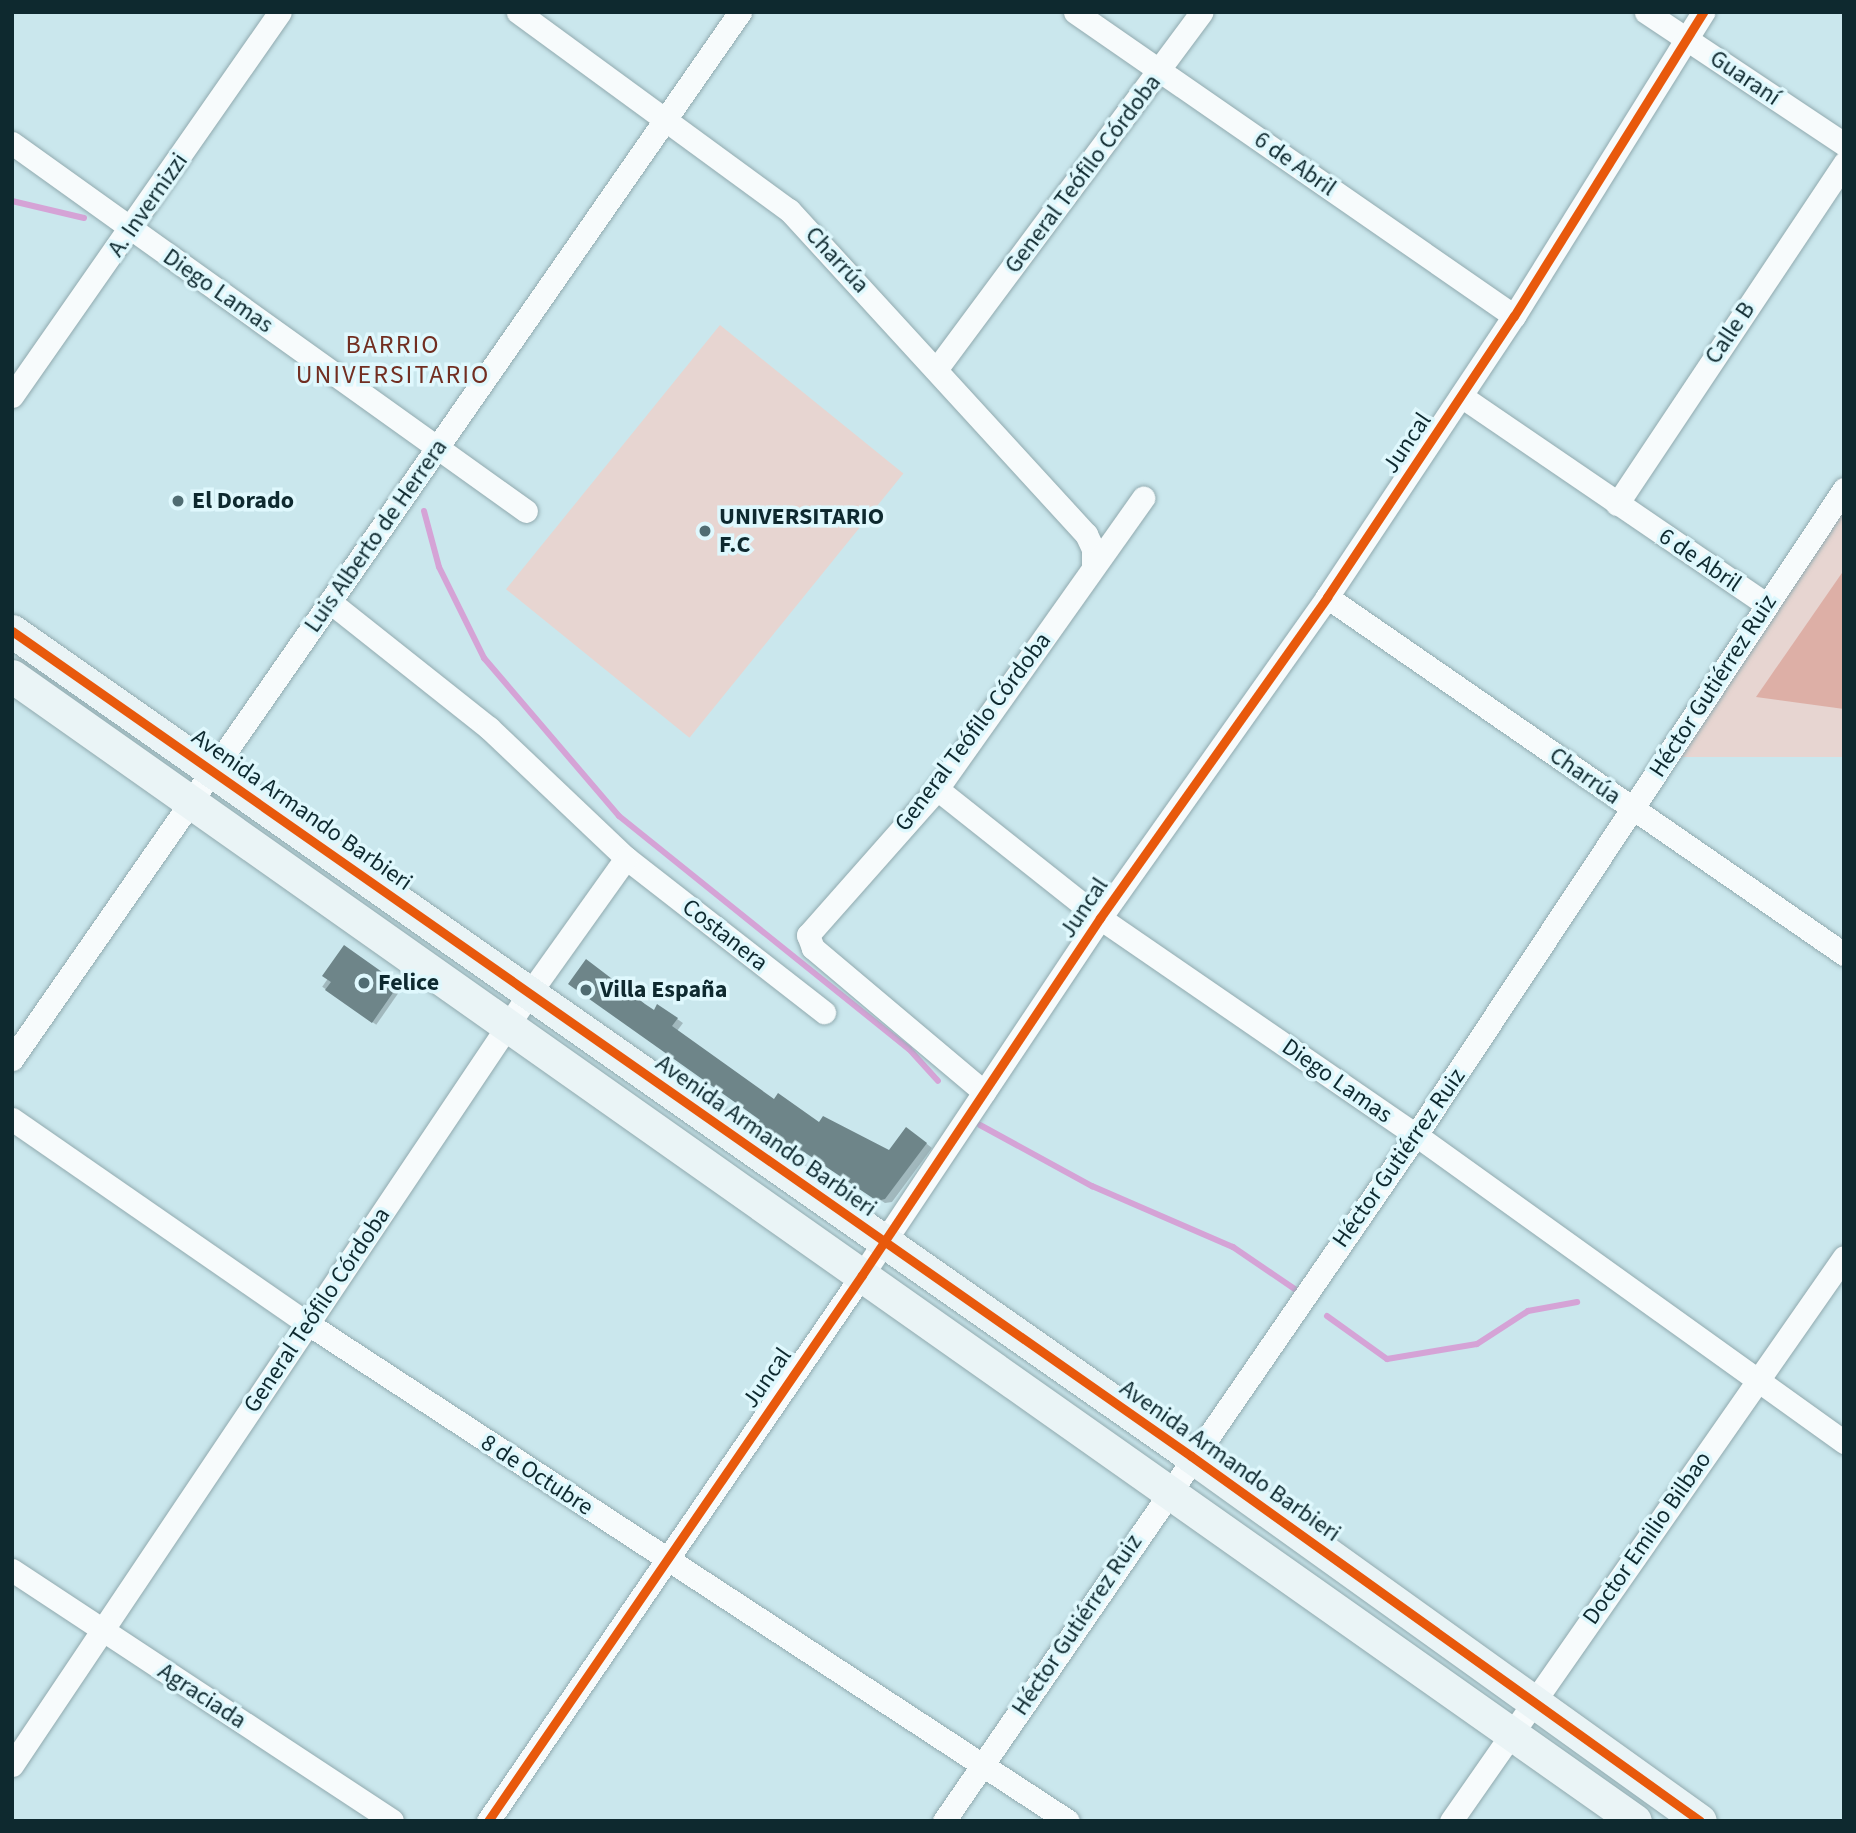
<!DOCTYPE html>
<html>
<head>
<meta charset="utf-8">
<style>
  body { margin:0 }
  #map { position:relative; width:1856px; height:1833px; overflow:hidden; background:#cae7ed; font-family:"Source Sans 3",sans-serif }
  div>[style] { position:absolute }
  .green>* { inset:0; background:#e7d5d1; transform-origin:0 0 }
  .forest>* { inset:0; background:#ddafa6 }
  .shadow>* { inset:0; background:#0003; transform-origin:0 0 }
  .stream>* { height:6px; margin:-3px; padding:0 3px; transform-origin:3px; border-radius:3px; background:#d5a3d6 }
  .building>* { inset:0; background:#6e8589 }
  .roads { filter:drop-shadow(0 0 2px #91aaaf) drop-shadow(0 0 2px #91aaaf) }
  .street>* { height:23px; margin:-11.5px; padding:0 11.5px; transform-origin:11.5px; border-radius:11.5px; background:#f7fbfc }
  .secondary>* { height:33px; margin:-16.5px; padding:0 16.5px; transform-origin:16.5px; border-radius:16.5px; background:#eaf4f6 }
  .cycleway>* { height:9px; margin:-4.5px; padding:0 4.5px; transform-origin:4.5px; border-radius:4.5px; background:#e8590c }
  .dots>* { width:19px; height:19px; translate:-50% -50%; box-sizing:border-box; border:4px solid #dff8fd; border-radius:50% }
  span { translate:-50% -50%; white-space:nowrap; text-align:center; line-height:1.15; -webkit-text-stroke:7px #dff8fd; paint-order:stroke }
  .street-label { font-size:24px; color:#0e292f }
  .poi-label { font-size:24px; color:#0e292f; font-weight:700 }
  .left { translate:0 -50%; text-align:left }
  .neighbourhood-label { font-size:26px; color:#722e21; letter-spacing:2px }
  .frame { position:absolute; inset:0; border:14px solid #0e292f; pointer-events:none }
</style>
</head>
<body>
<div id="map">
  <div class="green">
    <i style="left:720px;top:325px;width:236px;height:340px;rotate:39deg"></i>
    <i style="clip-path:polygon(1844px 510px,1844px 757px,1679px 757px)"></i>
  </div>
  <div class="forest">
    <i style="clip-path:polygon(1844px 570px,1844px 709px,1756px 697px)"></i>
  </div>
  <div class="shadow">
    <i style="left:348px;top:950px;width:66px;height:45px;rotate:35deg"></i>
    <i style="clip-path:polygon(652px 1010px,664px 1010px,683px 1023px,677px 1031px,775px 1101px,820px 1124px,890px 1153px,913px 1133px,932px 1148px,892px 1202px,885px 1203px,805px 1151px,801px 1156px,757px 1127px,762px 1119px)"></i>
  </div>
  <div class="stream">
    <i style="left:12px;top:201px;width:74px;rotate:13.3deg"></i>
    <i style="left:424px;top:511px;width:58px;rotate:75deg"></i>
    <i style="left:439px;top:567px;width:102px;rotate:63.7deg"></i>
    <i style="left:484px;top:658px;width:208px;rotate:49.5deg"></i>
    <i style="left:619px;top:816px;width:372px;rotate:38.8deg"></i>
    <i style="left:909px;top:1049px;width:43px;rotate:47.8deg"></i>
    <i style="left:980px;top:1125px;width:128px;rotate:28.6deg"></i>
    <i style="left:1092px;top:1186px;width:154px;rotate:23.4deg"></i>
    <i style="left:1233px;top:1247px;width:76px;rotate:34.3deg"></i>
    <i style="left:1327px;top:1316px;width:74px;rotate:35.6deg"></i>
    <i style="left:1387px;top:1359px;width:91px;rotate:-9.5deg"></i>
    <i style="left:1477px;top:1344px;width:61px;rotate:-32.9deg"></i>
    <i style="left:1528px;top:1311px;width:50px;rotate:-10.4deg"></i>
  </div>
  <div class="building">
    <i style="clip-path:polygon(344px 945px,399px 984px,372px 1023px,325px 990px,331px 982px,322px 976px)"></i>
    <i style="clip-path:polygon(586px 959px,645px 1004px,654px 1010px,657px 1004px,678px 1018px,672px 1026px,774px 1099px,778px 1093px,819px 1122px,823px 1116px,889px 1150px,906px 1127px,927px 1143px,885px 1199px,877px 1201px,798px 1148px,793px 1154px,754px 1127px,760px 1120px,568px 984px)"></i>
  </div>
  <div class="roads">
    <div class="street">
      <i style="left:518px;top:12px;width:336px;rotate:36.2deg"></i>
      <i style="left:789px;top:210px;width:440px;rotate:47.5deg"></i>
      <i style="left:1086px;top:534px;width:17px;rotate:65deg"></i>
      <i style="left:1093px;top:549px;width:18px;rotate:90deg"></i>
      <i style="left:1075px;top:12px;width:534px;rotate:34.7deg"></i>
      <i style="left:1646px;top:12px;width:238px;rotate:33.7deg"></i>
      <i style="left:12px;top:143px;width:632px;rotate:35.6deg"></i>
      <i style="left:938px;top:367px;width:442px;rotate:-53.4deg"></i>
      <i style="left:12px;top:396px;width:468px;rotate:-55.1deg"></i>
      <i style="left:1461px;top:396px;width:369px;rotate:34.3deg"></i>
      <i style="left:1617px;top:504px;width:410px;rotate:-56.3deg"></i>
      <i style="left:1327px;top:597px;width:628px;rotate:34.63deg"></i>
      <i style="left:330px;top:602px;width:203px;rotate:38.4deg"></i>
      <i style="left:489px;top:728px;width:189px;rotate:43.5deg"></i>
      <i style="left:626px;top:858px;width:251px;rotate:37.9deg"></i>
      <i style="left:937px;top:789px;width:208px;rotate:38.4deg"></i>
      <i style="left:1100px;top:918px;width:383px;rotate:34.5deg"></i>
      <i style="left:1416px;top:1135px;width:527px;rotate:35.65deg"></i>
      <i style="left:12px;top:1059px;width:1275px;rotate:-55.19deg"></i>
      <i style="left:984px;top:1092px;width:224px;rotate:-139.9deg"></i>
      <i style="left:813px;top:948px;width:14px;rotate:-111deg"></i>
      <i style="left:808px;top:935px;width:195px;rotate:-48.5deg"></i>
      <i style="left:937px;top:789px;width:357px;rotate:-54.7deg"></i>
      <i style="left:12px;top:1119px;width:359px;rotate:34.7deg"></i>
      <i style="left:307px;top:1323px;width:909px;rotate:33.2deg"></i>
      <i style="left:12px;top:1570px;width:455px;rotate:33.4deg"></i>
      <i style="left:12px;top:1765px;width:928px;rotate:-56.16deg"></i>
      <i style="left:529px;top:994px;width:167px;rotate:-54.5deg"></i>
      <i style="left:488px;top:1821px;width:662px;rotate:-55.59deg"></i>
      <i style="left:862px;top:1275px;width:429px;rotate:-56.3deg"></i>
      <i style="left:1100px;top:918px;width:393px;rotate:-54.7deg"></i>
      <i style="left:1327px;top:597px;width:338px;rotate:-56.4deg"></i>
      <i style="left:1514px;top:316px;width:358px;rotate:-58.1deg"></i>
      <i style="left:944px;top:1821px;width:833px;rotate:-55.47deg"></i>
      <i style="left:1416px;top:1135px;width:775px;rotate:-56.47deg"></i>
      <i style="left:1451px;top:1821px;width:687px;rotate:-55.13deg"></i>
    </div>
    <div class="secondary">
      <i style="left:12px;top:631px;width:1439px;rotate:34.98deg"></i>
      <i style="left:1191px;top:1456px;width:626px;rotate:35.64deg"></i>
      <i style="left:12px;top:676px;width:1986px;rotate:35.2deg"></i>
    </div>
  </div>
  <div class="cycleway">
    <i style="left:12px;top:631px;width:1439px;rotate:34.98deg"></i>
    <i style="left:1191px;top:1456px;width:626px;rotate:35.64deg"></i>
    <i style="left:488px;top:1821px;width:662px;rotate:-55.59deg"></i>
    <i style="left:862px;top:1275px;width:429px;rotate:-56.3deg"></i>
    <i style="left:1100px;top:918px;width:393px;rotate:-54.7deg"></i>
    <i style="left:1327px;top:597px;width:338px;rotate:-56.4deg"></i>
    <i style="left:1514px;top:316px;width:358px;rotate:-58.1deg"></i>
  </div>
  <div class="dots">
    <i style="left:178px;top:501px;background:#506c72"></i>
    <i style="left:705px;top:531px;background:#506c72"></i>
    <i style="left:364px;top:983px;background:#506c72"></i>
    <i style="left:586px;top:990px;background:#506c72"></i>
  </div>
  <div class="street-label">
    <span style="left:1745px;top:78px;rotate:34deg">Guaraní</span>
    <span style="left:1295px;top:164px;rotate:35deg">6 de Abril</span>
    <span style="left:1083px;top:174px;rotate:-53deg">General Teófilo Córdoba</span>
    <span style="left:148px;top:205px;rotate:-55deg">A. Invernizzi</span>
    <span style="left:837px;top:260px;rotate:47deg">Charrúa</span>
    <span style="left:218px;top:291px;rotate:35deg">Diego Lamas</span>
    <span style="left:1730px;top:333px;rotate:-56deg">Calle B</span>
    <span style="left:1407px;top:443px;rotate:-56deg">Juncal</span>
    <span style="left:376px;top:536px;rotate:-55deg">Luis Alberto de Herrera</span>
    <span style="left:1700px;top:560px;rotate:34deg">6 de Abril</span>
    <span style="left:1713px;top:686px;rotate:-57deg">Héctor Gutiérrez Ruiz</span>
    <span style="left:973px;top:732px;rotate:-53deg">General Teófilo Córdoba</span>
    <span style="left:1585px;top:776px;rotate:35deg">Charrúa</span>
    <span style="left:302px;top:810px;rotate:35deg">Avenida Armando Barbieri</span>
    <span style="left:1084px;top:908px;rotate:-56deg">Juncal</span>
    <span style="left:725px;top:935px;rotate:38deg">Costanera</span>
    <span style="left:1337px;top:1081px;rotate:35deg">Diego Lamas</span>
    <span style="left:766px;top:1136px;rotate:35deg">Avenida Armando Barbieri</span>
    <span style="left:1399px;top:1158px;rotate:-55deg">Héctor Gutiérrez Ruiz</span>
    <span style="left:317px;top:1310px;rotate:-56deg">General Teófilo Córdoba</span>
    <span style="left:767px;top:1378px;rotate:-55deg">Juncal</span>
    <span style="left:1230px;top:1461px;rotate:35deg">Avenida Armando Barbieri</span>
    <span style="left:537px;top:1475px;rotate:33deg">8 de Octubre</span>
    <span style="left:1647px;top:1538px;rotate:-55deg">Doctor Emilio Bilbao</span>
    <span style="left:1077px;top:1625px;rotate:-56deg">Héctor Gutiérrez Ruiz</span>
    <span style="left:202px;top:1696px;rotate:33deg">Agraciada</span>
  </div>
  <div class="poi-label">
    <span class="left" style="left:192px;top:501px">El Dorado</span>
    <span class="left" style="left:719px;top:531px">UNIVERSITARIO<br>F.C</span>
    <span class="left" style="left:378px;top:983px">Felice</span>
    <span class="left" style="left:600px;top:990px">Villa España</span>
  </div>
  <div class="neighbourhood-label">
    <span style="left:393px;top:360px">BARRIO<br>UNIVERSITARIO</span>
  </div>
  <div class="frame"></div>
</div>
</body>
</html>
